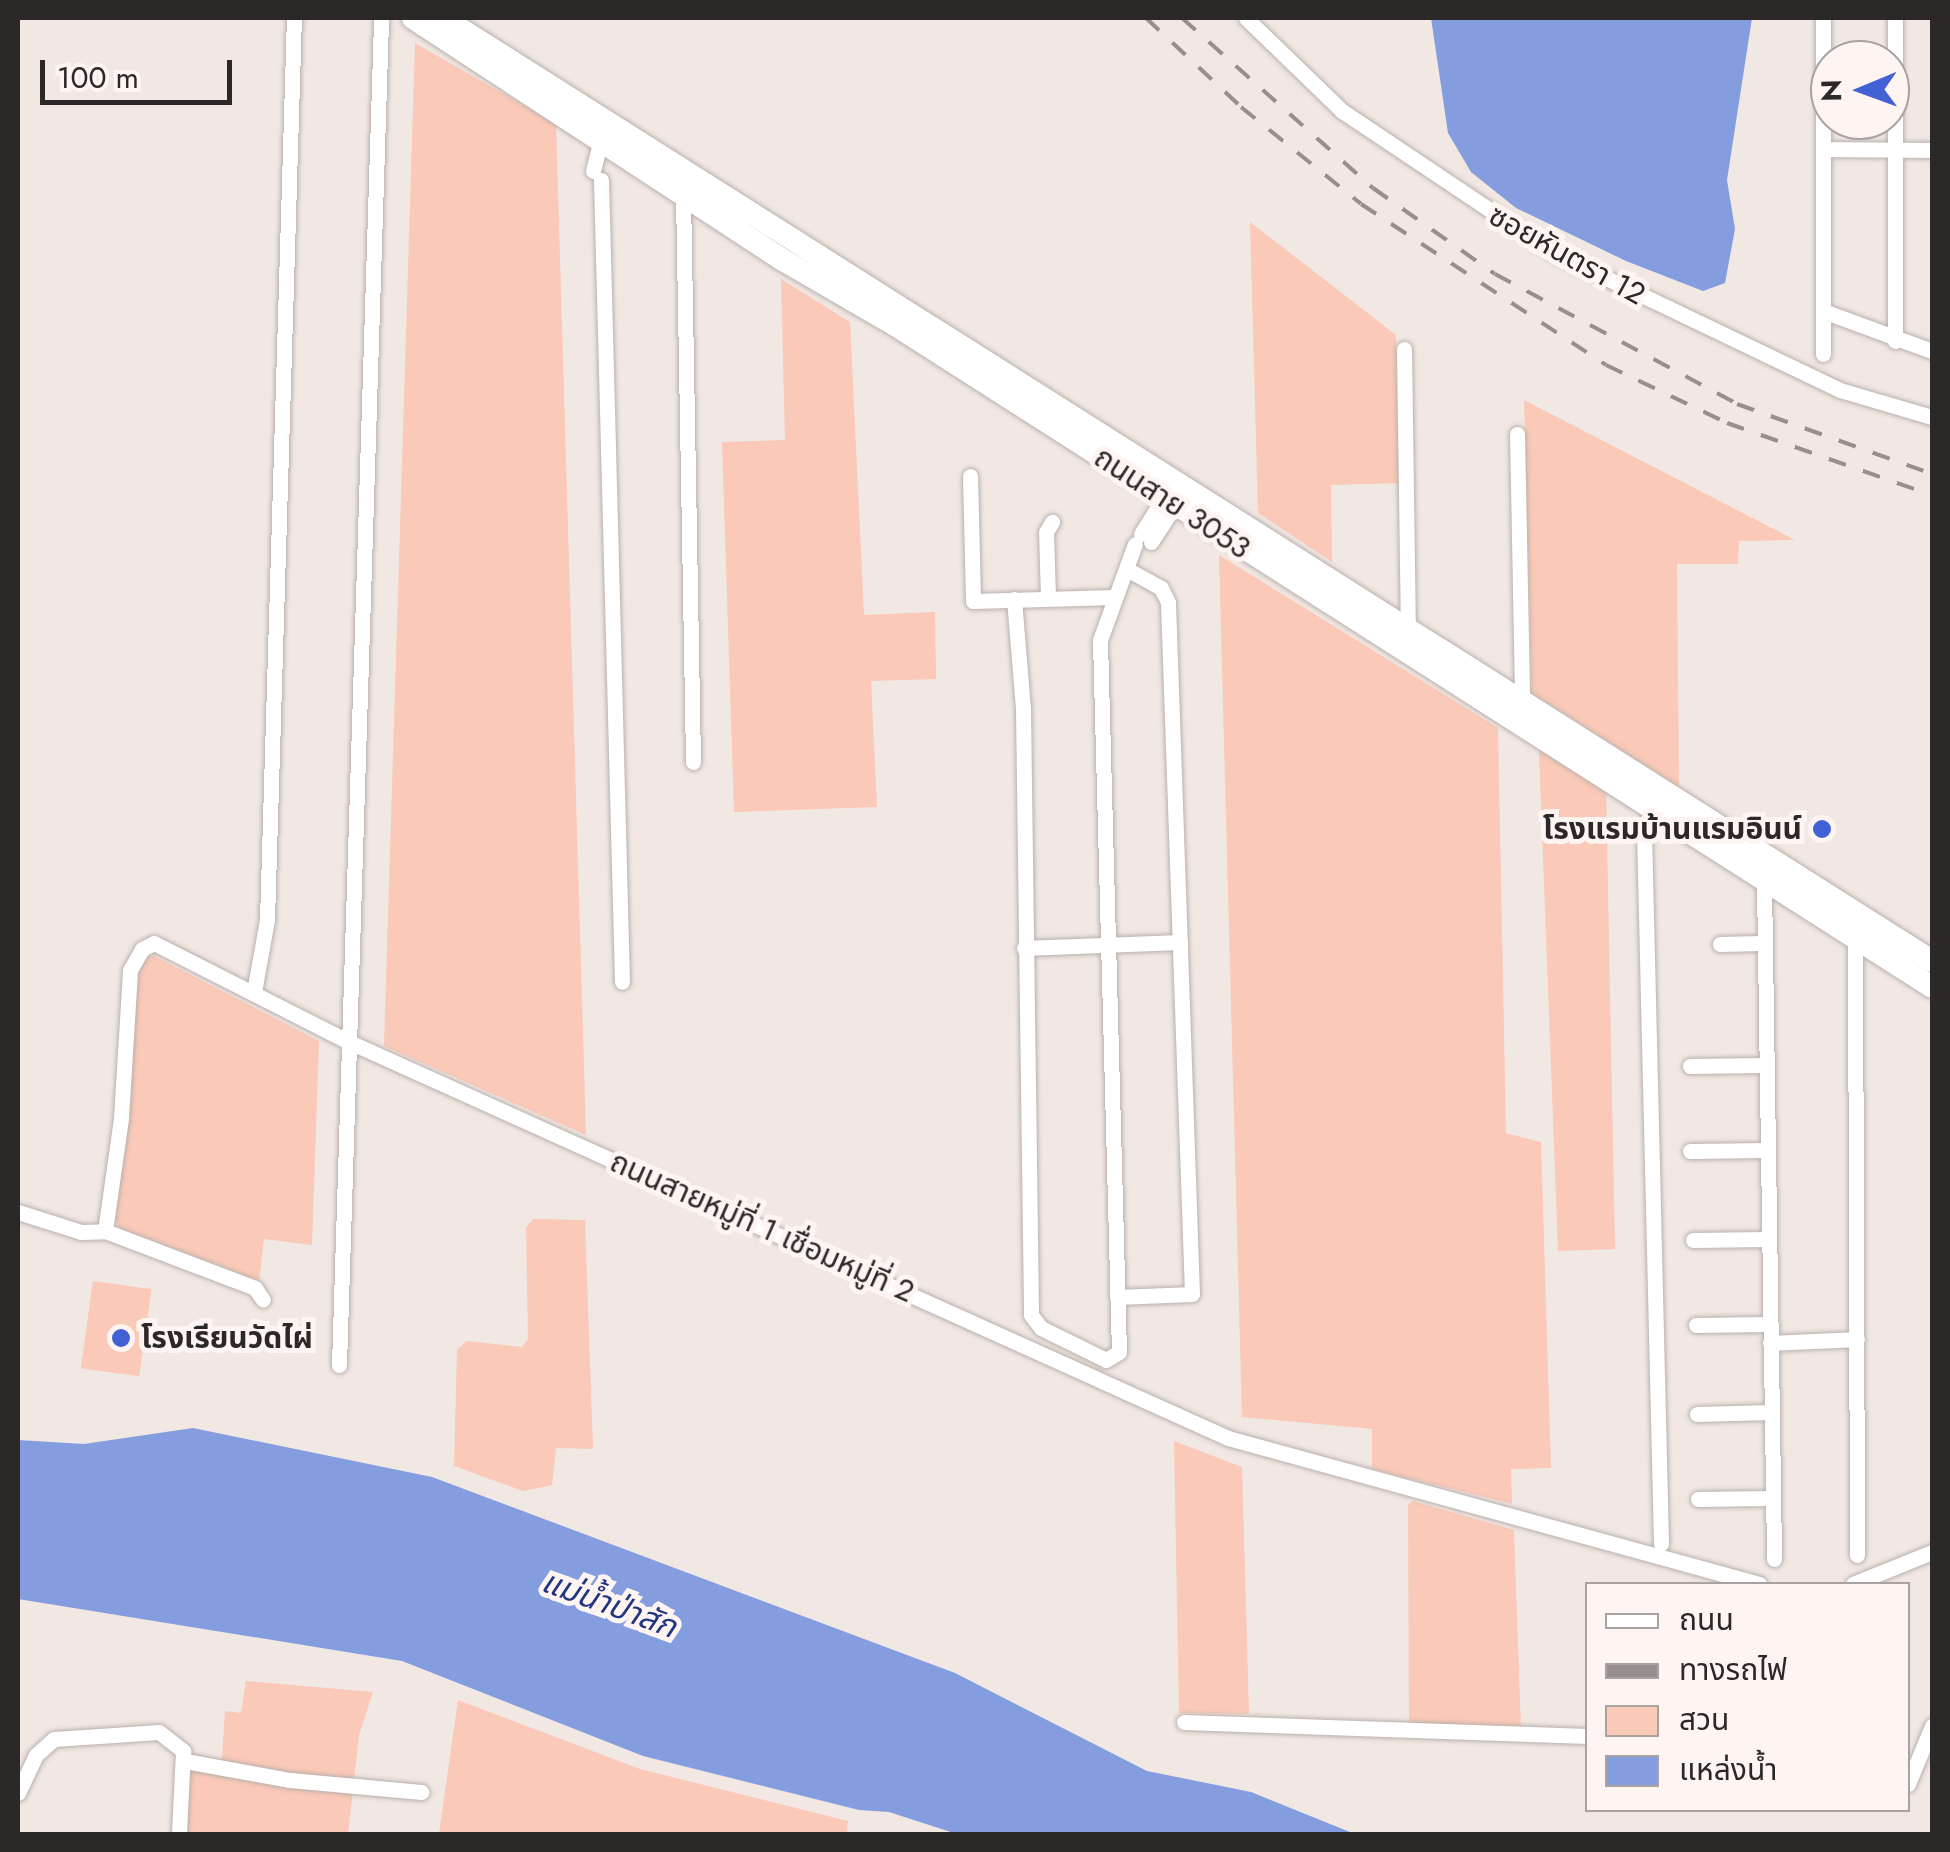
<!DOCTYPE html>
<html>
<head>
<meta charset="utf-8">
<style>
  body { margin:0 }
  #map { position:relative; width:1950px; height:1852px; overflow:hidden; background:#f1e7e3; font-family:Jost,"Noto Sans Thai",sans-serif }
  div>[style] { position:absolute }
  .green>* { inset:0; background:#fac9b7; transform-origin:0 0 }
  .water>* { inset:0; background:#849ddf }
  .roads { filter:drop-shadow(0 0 2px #b9b0ac) drop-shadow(0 0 2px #b9b0ac) }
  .minor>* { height:15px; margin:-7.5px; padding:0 7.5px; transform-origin:7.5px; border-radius:7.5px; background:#fff }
  .secondary>* { height:22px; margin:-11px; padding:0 11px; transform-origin:11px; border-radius:11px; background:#fff }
  .rail>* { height:4px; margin-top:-2px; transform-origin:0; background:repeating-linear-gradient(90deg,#978f8d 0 18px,transparent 0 36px) }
  .dots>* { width:28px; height:28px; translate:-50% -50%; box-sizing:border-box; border:5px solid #fef4f1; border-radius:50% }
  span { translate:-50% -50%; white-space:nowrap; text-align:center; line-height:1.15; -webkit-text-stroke:10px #fef4f1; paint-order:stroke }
  .street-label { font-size:30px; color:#2c2827 }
  .poi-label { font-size:30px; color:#2c2827; font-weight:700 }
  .right { translate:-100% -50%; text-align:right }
  .left { translate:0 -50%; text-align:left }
  .water-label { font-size:32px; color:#213582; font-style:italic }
  .frame { position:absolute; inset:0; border:20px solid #2c2827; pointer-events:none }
  .legend { position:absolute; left:1585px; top:1582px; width:325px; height:230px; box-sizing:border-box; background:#fef4f1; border:2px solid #aaa2a0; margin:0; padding:12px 18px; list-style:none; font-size:30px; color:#2c2827 }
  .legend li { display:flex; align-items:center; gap:20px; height:50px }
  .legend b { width:50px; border:2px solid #aaa2a0 }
  .north { position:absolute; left:1810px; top:40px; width:100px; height:100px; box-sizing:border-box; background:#fef4f1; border:2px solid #aaa2a0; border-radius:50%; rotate:269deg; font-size:28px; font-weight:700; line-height:40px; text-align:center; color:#2c2827 }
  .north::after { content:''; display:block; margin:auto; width:35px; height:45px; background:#4161d4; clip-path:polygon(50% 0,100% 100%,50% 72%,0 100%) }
  .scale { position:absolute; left:40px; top:60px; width:192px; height:45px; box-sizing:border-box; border:5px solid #2c2827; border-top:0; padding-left:12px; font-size:30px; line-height:35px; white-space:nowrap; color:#2c2827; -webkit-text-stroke:8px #fef4f1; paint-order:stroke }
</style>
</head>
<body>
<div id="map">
  <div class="green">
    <i style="clip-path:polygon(415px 43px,556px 124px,586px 1135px,384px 1046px)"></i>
    <i style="clip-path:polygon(1250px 222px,1396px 335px,1399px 483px,1331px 485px,1332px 562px,1258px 513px)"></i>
    <i style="clip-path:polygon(781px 279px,850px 322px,864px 615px,935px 612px,936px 679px,871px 681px,877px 807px,734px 812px,722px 442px,785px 440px)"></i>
    <i style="clip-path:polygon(1524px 400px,1795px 540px,1739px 541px,1738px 564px,1677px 564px,1679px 787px,1532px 693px)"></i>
    <i style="clip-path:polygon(1219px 555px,1498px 728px,1506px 1133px,1541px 1142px,1551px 1468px,1511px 1469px,1512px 1504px,1372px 1469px,1372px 1429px,1242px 1417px)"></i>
    <i style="clip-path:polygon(1544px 747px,1606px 788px,1615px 1249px,1558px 1251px,1539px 752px)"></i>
    <i style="clip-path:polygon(154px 956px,319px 1041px,312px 1245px,264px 1239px,259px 1281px,119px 1228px,115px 1219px,137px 973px,144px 957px)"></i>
    <i style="clip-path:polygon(533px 1219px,585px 1220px,593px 1449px,556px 1448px,552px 1485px,523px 1491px,454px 1466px,457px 1350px,467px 1341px,522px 1347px,528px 1339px,526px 1228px)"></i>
    <i style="left:93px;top:1281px;width:59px;height:88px;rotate:8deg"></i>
    <i style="clip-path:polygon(1174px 1441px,1242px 1467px,1249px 1714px,1179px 1713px)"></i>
    <i style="clip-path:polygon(1413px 1501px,1514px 1530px,1521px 1730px,1409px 1724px,1408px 1505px)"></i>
    <i style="clip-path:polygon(246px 1681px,373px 1692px,359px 1735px,348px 1834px,185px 1834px,190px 1767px,221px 1771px,225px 1711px,241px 1713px)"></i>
    <i style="clip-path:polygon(458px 1700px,640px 1769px,848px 1821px,847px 1834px,439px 1834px)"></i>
  </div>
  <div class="water">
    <i style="clip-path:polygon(1431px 18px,1752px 18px,1727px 180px,1735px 229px,1725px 283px,1703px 291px,1626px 261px,1516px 208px,1471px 172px,1448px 133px)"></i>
    <i style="clip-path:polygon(193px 1428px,432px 1477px,955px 1673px,1147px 1771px,1251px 1792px,1355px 1834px,957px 1834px,889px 1812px,859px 1810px,643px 1756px,402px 1661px,18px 1599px,18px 1440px,84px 1444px)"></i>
  </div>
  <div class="roads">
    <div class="minor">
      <i style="left:1246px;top:18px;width:134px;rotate:44.1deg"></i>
      <i style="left:1342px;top:111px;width:257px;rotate:33.8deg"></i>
      <i style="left:1556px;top:254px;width:315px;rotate:25.6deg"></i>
      <i style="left:1840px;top:390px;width:96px;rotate:16.4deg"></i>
      <i style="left:1895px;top:18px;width:323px;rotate:90deg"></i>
      <i style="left:1823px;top:149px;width:109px;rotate:0.5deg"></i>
      <i style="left:593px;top:171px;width:33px;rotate:-76deg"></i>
      <i style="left:601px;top:180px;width:802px;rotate:88.5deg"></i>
      <i style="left:683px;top:194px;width:568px;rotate:88.99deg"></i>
      <i style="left:1823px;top:311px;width:116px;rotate:20.2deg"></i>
      <i style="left:1404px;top:349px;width:283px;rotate:89.2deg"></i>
      <i style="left:1823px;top:354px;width:336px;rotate:-90deg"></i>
      <i style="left:1517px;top:434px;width:271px;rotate:88.9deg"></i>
      <i style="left:970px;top:476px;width:125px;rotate:88.6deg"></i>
      <i style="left:973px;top:601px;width:142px;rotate:-1.6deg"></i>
      <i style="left:1141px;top:534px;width:44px;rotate:-58.1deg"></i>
      <i style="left:1151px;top:542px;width:44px;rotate:-57deg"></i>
      <i style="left:1048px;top:598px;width:66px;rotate:-91.7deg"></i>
      <i style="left:1046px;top:532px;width:12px;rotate:-59deg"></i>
      <i style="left:1014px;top:599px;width:109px;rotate:85.3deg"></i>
      <i style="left:1023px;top:708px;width:607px;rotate:89.24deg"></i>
      <i style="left:1031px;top:1315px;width:16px;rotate:52deg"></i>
      <i style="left:1041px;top:1328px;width:72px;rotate:26.2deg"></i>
      <i style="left:1106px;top:1360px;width:15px;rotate:-32deg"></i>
      <i style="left:1119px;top:1352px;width:712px;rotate:-91.53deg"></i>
      <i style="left:1100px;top:640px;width:102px;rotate:-70deg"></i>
      <i style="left:1652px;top:809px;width:24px;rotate:109deg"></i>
      <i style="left:1644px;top:832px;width:712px;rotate:88.63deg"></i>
      <i style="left:1764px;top:881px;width:678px;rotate:89.15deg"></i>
      <i style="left:1855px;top:929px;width:626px;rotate:89.82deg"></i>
      <i style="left:1720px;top:944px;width:41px;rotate:-1.4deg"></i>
      <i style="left:1024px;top:948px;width:156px;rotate:-2.2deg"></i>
      <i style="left:254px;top:992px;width:73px;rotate:-79.8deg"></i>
      <i style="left:267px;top:920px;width:902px;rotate:-88.29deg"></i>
      <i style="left:1690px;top:1066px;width:74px;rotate:-0.8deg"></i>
      <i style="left:1690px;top:1151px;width:76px;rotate:-0.8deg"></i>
      <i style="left:18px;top:1212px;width:66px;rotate:17.6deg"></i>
      <i style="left:81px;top:1232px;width:24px;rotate:-2deg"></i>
      <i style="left:105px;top:1231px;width:114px;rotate:-81.9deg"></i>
      <i style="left:121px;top:1118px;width:148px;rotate:-86.5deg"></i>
      <i style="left:130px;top:970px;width:24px;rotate:-60deg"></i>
      <i style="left:142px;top:949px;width:13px;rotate:-27deg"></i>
      <i style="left:154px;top:943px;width:214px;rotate:26.9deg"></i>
      <i style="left:345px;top:1040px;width:969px;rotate:24.26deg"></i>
      <i style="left:1228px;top:1438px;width:551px;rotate:15.37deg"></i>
      <i style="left:105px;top:1231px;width:160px;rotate:20.8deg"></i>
      <i style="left:255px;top:1288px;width:14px;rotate:56deg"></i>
      <i style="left:1693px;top:1240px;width:74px;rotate:-0.8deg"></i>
      <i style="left:1117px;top:1297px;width:75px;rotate:-2.3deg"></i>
      <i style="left:1192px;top:1294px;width:692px;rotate:-91.99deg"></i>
      <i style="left:1168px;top:602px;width:16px;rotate:-117deg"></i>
      <i style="left:1161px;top:588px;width:38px;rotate:-151deg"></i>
      <i style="left:1696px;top:1325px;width:73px;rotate:-0.8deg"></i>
      <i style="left:1770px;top:1343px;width:87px;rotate:-2.6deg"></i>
      <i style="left:339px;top:1365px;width:1348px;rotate:-88.21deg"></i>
      <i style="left:1697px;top:1414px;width:74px;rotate:-1.5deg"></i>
      <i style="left:1698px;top:1499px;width:75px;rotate:-0.8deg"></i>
      <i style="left:1853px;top:1584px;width:85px;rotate:-22.1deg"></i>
      <i style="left:1184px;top:1722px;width:404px;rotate:2deg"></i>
      <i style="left:185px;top:1761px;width:107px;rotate:10.3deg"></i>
      <i style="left:290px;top:1780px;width:132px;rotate:5.2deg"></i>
      <i style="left:1908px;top:1784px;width:63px;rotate:-67.5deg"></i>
      <i style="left:18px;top:1793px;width:42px;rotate:-64.7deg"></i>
      <i style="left:36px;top:1755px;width:24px;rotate:-42deg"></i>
      <i style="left:54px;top:1739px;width:105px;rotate:-3.8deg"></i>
      <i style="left:159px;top:1732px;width:31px;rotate:38deg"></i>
      <i style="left:183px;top:1751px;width:83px;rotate:92.8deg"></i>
    </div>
    <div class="secondary">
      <i style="left:413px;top:18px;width:442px;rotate:33.2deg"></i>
      <i style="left:783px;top:260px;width:129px;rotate:30.1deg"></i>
      <i style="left:895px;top:325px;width:1230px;rotate:32.55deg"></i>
      <i style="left:443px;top:18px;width:1762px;rotate:32.35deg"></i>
    </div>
  </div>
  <div class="rail">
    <i style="left:1146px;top:18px;width:130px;rotate:43.1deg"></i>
    <i style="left:1241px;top:107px;width:154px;rotate:38.9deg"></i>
    <i style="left:1361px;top:204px;width:293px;rotate:33.3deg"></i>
    <i style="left:1606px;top:365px;width:134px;rotate:25.6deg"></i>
    <i style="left:1727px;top:423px;width:217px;rotate:19.4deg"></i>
    <i style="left:1182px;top:18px;width:256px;rotate:41.7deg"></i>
    <i style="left:1373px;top:188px;width:149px;rotate:35.2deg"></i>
    <i style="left:1495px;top:274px;width:275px;rotate:28.2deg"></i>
    <i style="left:1737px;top:404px;width:207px;rotate:19.7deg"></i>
  </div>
  <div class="dots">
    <i style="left:1822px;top:829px;background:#4161d4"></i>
    <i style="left:121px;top:1338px;background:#4161d4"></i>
  </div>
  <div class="street-label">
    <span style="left:1567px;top:255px;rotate:29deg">ซอยหันตรา 12</span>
    <span style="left:1172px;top:503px;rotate:33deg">ถนนสาย 3053</span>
    <span style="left:762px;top:1227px;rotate:24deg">ถนนสายหมู่ที่ 1 เชื่อมหมู่ที่ 2</span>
  </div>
  <div class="poi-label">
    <span class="right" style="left:1802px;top:829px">โรงแรมบ้านแรมอินน์</span>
    <span class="left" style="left:141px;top:1338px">โรงเรียนวัดไผ่</span>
  </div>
  <div class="water-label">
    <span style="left:609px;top:1604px;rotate:20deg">แม่น้ำป่าสัก</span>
  </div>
  <div class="frame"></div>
  <ul class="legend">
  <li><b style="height:12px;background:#fff"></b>ถนน</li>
  <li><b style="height:12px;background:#978f8d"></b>ทางรถไฟ</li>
  <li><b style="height:28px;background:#fac9b7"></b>สวน</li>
  <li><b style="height:28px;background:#849ddf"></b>แหล่งน้ำ</li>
  </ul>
  <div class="north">N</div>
  <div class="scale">100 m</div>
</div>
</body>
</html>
